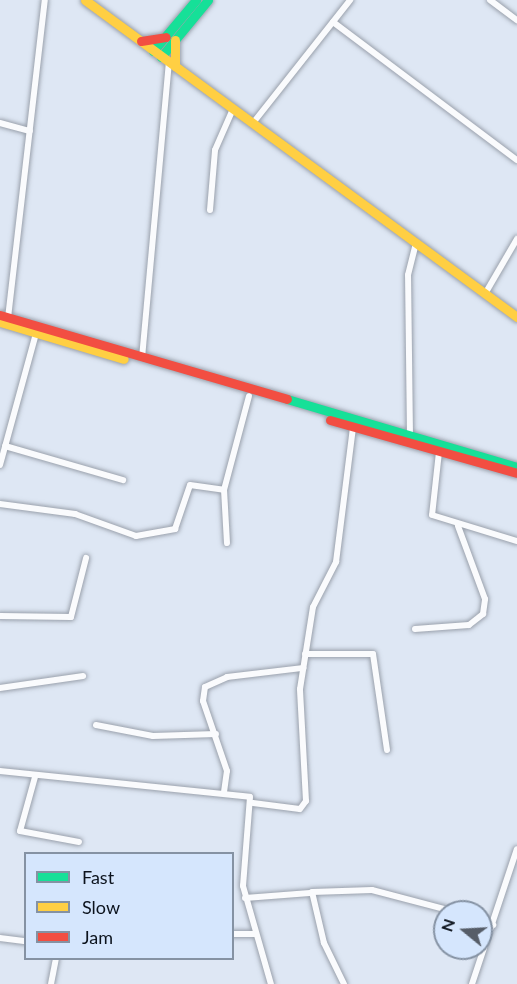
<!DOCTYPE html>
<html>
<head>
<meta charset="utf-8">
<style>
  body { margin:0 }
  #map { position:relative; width:517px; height:984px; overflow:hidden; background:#dee7f4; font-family:Lato,sans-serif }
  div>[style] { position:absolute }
  .roads { filter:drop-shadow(0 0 2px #9aa1ac) drop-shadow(0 0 2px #9aa1ac) }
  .street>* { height:6px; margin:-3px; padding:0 3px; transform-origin:3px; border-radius:3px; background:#fafbfd }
  .fast>* { height:9px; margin:-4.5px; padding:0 4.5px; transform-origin:4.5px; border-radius:4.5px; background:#16e098 }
  .slow>* { height:9px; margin:-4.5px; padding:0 4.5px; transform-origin:4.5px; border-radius:4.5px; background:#ffcf43 }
  .jam>* { height:9px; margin:-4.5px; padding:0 4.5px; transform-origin:4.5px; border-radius:4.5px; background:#f24e42 }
  span { translate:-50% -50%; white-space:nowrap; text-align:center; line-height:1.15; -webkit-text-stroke:6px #d5e6fd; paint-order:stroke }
  .legend { position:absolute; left:24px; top:852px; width:210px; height:108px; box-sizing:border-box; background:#d5e6fd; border:2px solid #8592a3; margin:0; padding:8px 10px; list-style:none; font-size:18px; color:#0c131d }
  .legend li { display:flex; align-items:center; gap:12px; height:30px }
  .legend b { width:30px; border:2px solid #8592a3 }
  .north { position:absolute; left:433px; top:900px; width:60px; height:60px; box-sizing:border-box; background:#d5e6fd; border:2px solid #8592a3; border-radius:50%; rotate:288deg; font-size:16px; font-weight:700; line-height:24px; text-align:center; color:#0c131d }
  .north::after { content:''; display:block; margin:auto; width:21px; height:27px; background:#565d68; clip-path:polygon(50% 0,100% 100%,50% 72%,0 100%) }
</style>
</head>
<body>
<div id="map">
  <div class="roads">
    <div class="street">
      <i style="left:490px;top:0;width:34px;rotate:37deg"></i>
      <i style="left:333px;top:22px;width:230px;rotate:36.9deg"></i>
      <i style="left:0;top:123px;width:31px;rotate:15deg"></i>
      <i style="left:253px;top:123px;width:157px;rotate:-51.7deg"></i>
      <i style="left:210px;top:210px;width:60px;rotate:-85.2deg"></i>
      <i style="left:215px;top:150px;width:45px;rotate:-66.3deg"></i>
      <i style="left:485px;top:294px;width:64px;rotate:-59.8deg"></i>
      <i style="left:8px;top:318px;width:320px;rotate:-83.4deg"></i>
      <i style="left:142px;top:358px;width:296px;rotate:-84.8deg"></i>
      <i style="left:410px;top:436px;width:161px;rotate:-90.7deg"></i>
      <i style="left:408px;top:275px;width:32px;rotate:-76deg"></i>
      <i style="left:5px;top:446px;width:123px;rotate:16.1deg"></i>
      <i style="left:439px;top:452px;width:63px;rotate:96.3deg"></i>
      <i style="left:432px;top:515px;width:89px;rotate:17deg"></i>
      <i style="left:0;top:465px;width:137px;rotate:-74.7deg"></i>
      <i style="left:0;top:504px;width:76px;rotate:7.6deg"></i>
      <i style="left:75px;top:514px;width:65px;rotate:19.8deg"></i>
      <i style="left:136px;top:536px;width:40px;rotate:-10deg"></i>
      <i style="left:175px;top:529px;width:46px;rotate:-71.2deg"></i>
      <i style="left:190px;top:485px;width:34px;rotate:8deg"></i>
      <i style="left:227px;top:543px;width:53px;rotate:-93.2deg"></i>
      <i style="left:224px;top:490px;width:97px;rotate:-75.1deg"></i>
      <i style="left:0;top:616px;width:71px;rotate:0.8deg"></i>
      <i style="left:71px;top:617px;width:61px;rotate:-75.7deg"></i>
      <i style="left:415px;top:629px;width:54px;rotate:-4.2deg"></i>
      <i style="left:469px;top:625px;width:18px;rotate:-38deg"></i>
      <i style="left:483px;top:614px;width:15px;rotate:-82deg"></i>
      <i style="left:485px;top:599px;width:78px;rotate:-110.3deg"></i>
      <i style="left:305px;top:654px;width:68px"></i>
      <i style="left:373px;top:654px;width:97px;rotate:81.7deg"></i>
      <i style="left:0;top:688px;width:84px;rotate:-8.2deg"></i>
      <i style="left:96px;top:725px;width:58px;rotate:10.9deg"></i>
      <i style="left:153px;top:736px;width:63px;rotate:-1.8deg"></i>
      <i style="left:0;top:771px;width:251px;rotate:5.9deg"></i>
      <i style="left:250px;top:797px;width:89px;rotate:94.5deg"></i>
      <i style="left:243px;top:886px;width:102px;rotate:74.1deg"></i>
      <i style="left:35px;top:777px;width:56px;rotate:105.5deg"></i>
      <i style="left:20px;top:831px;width:60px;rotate:10.6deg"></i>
      <i style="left:224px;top:792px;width:21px;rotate:-82deg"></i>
      <i style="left:227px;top:771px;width:74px;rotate:-108.9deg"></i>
      <i style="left:203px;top:701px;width:14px;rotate:-82deg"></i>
      <i style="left:205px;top:687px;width:24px;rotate:-24deg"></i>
      <i style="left:227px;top:677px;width:77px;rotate:-6.8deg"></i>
      <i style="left:253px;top:803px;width:47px;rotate:7.3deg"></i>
      <i style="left:300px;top:809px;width:10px;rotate:-53deg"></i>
      <i style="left:306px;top:801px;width:112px;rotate:-93.1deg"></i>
      <i style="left:300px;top:689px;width:83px;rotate:-81deg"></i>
      <i style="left:313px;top:607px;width:51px;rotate:-62.9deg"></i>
      <i style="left:336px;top:562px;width:136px;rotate:-82.8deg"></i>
      <i style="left:245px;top:898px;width:65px;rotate:-4.4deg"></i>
      <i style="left:481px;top:921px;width:13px;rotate:18deg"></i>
      <i style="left:232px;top:934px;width:24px"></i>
      <i style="left:0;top:938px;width:26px;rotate:7deg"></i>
      <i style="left:51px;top:984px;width:26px;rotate:-79deg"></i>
      <i style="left:344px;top:984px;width:46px;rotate:-116deg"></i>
      <i style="left:324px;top:943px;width:52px;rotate:-103.2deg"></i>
      <i style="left:312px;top:892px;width:60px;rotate:-1.9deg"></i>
      <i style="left:372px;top:890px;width:87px;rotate:14.7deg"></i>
      <i style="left:472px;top:984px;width:142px;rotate:-71.6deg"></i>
    </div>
    <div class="fast">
      <i style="left:153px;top:51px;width:67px;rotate:-49.9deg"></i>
      <i style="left:161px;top:57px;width:74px;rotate:-50.5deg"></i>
      <i style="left:287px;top:399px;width:240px;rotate:16.5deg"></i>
    </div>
    <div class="slow">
      <i style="left:85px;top:0;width:536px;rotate:36.27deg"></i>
      <i style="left:175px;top:40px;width:26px;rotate:90deg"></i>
      <i style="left:0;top:322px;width:129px;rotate:16.6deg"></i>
    </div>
    <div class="jam">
      <i style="left:141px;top:41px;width:25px;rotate:-9deg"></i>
      <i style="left:0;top:315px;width:299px;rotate:16.3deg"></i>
      <i style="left:330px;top:420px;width:194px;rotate:15.8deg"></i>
    </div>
  </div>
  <ul class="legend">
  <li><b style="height:8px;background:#16e098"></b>Fast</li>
  <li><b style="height:8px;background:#ffcf43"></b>Slow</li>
  <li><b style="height:8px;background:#f24e42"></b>Jam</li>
  </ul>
  <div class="north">N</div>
</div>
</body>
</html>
